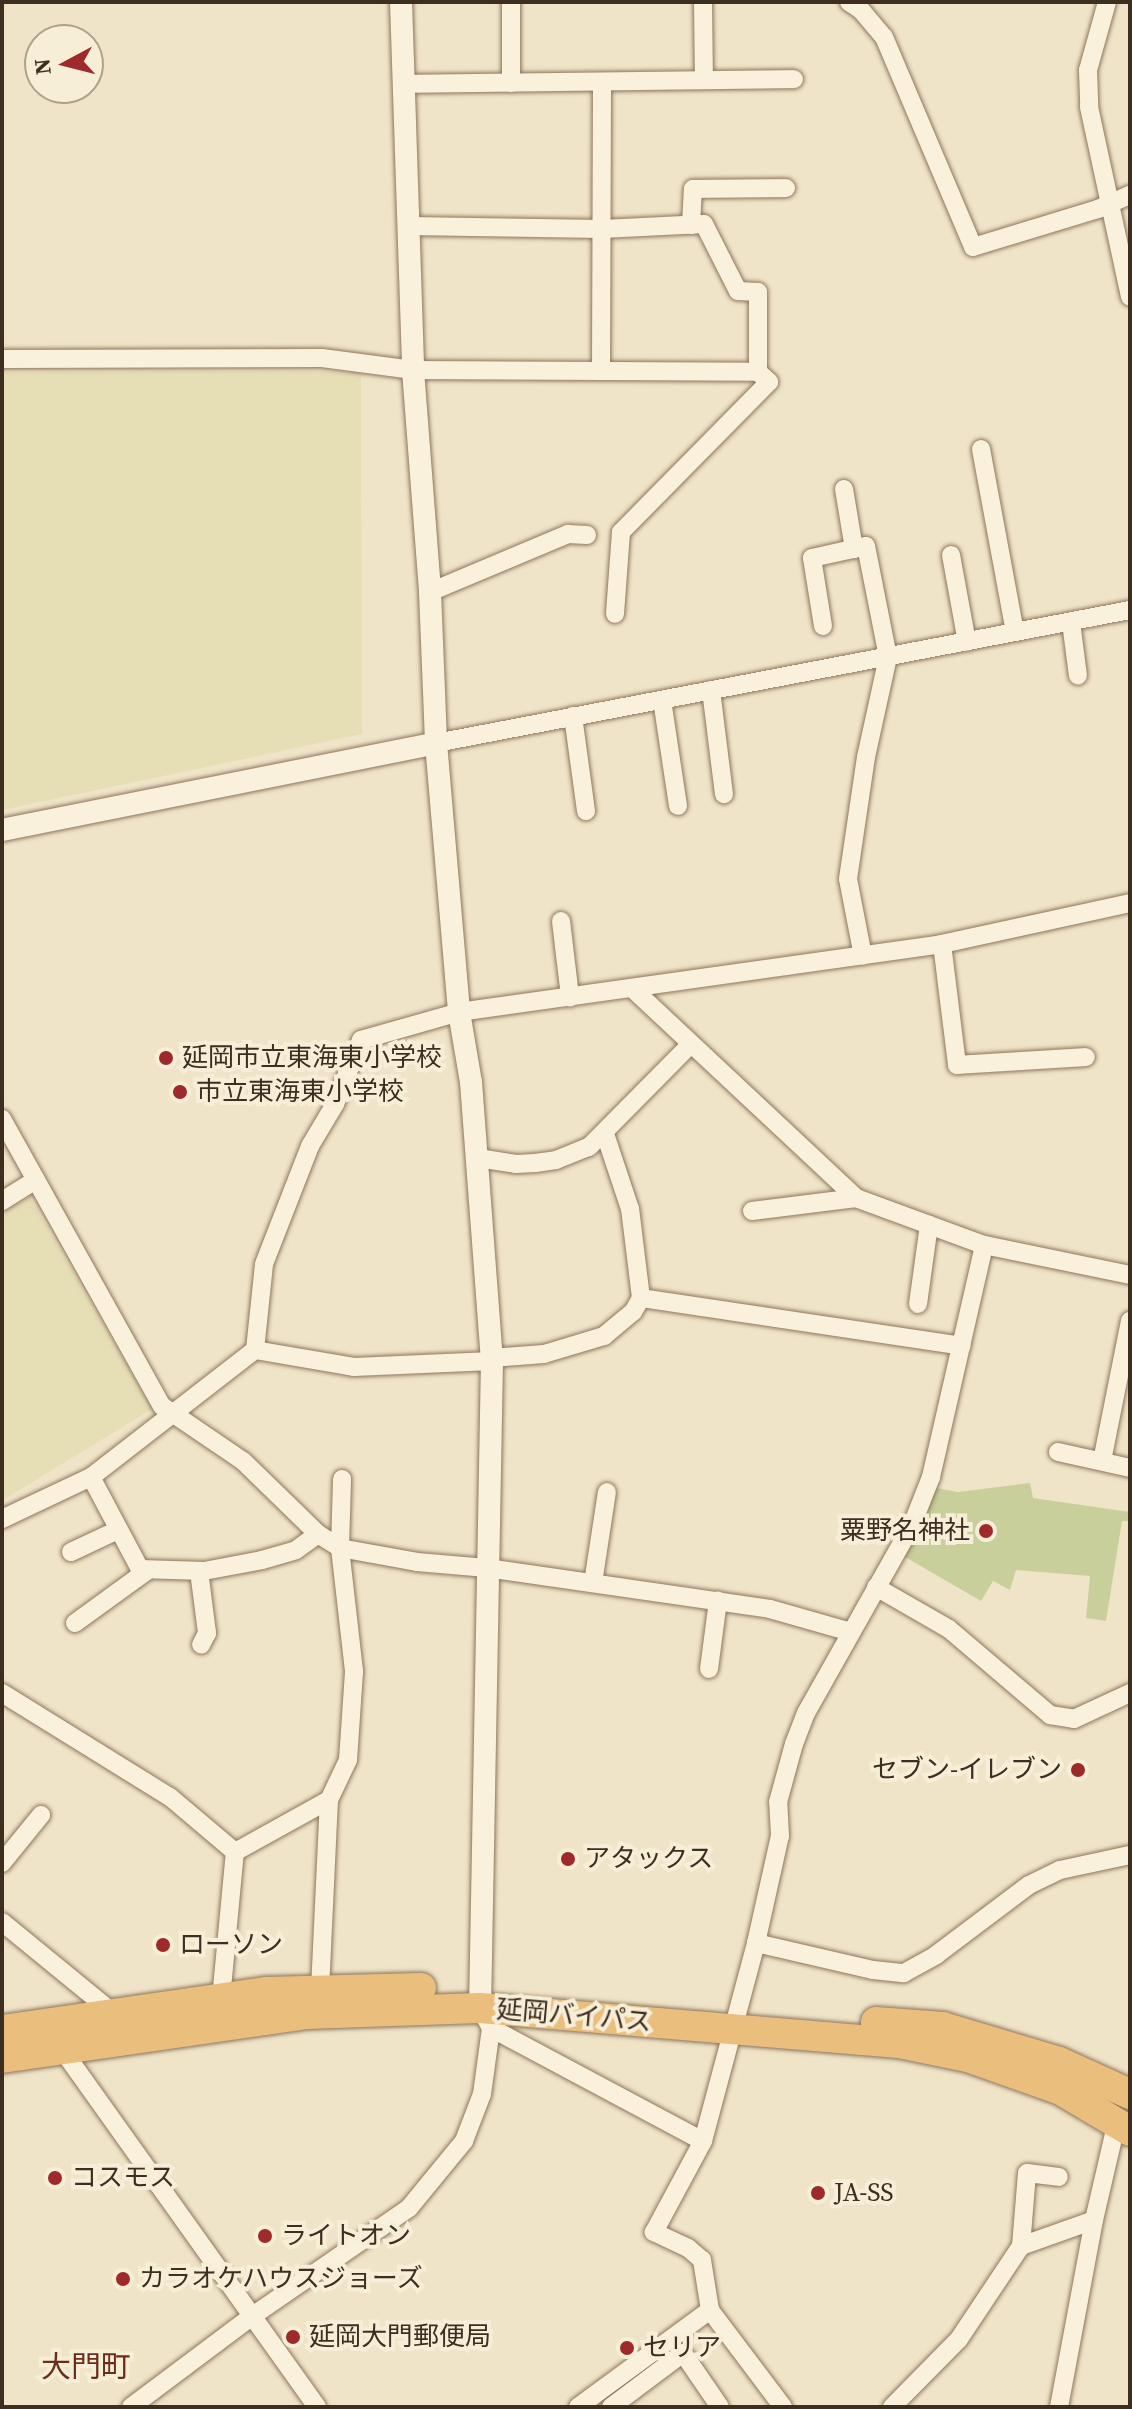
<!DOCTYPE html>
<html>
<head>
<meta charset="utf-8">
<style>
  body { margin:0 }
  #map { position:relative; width:1132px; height:2409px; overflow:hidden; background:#f0e4c8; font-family:"Source Serif 4","Noto Sans JP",serif }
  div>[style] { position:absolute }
  .farmland>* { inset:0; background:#e6deb5 }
  .green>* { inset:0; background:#c9cf9b }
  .roads { filter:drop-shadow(0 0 2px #8d765c) drop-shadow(0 0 2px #8d765c) }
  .minor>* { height:18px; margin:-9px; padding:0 9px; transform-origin:9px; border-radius:9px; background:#faf1dc }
  .tertiary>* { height:22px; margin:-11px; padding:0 11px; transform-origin:11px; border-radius:11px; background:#faf1dc }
  .trunk>* { height:30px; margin:-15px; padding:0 15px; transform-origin:15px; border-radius:15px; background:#eabe7c }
  .dots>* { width:22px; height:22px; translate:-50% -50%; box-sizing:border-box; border:4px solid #f7eed8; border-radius:50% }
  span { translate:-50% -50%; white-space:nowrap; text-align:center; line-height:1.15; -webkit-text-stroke:8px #f7eed8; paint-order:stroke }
  .poi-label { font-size:26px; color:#3d2e20 }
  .left { translate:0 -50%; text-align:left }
  .right { translate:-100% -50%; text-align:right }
  .street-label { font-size:26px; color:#3d2e20 }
  .quarter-label { font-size:30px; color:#6b2e1e }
  .frame { position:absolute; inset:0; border:4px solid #3d2e20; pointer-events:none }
  .north { position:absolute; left:24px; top:24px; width:80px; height:80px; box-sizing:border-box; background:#f7eed8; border:2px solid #ada18e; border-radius:50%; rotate:263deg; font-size:22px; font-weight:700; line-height:32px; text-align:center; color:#3d2e20 }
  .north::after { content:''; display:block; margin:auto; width:28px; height:36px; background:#9e2a2b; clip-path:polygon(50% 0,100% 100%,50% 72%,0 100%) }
</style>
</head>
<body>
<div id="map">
  <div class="farmland">
    <i style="clip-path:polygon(319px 371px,361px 373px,362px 734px,2px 810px,2px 372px)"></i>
    <i style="clip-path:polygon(30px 1197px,152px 1409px,3px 1500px,2px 1213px)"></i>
  </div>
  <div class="green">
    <i style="clip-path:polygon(1030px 1483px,1033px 1498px,1130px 1512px,1130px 1521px,1122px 1521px,1106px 1621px,1086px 1618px,1090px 1576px,1016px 1570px,1010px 1590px,993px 1581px,981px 1601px,900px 1554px,931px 1487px,958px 1492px)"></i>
  </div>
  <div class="roads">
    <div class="minor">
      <i style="left:511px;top:2px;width:81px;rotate:90deg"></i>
      <i style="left:703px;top:2px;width:78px;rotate:89.3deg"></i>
      <i style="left:849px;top:2px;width:14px;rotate:34deg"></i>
      <i style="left:861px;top:10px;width:35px;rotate:50deg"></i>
      <i style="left:884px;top:37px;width:228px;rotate:67deg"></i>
      <i style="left:973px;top:247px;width:131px;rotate:-16.9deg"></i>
      <i style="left:1098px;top:209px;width:35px;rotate:-24deg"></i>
      <i style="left:1107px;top:2px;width:71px;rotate:105.6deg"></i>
      <i style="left:1088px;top:70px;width:37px;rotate:88deg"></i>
      <i style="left:1089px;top:107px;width:194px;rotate:77.8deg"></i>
      <i style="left:403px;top:84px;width:391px;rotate:-0.7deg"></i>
      <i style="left:691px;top:225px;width:36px;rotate:-87deg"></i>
      <i style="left:693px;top:189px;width:93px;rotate:-0.6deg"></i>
      <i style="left:408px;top:226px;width:194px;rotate:0.9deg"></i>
      <i style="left:602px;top:229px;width:102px;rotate:-2.8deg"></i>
      <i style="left:704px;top:224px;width:75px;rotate:63.1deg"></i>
      <i style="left:738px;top:291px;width:20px;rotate:3deg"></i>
      <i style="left:758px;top:292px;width:80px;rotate:90deg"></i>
      <i style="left:2px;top:359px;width:320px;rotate:-0.2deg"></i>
      <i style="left:322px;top:358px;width:92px;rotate:7.5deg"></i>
      <i style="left:413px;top:370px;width:345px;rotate:0.3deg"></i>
      <i style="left:758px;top:372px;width:15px;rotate:42deg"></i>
      <i style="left:769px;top:382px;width:211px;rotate:134.6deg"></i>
      <i style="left:621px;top:532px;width:82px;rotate:94.2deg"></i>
      <i style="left:601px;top:371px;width:289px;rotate:-89.8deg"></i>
      <i style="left:981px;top:449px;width:186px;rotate:79.5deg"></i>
      <i style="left:844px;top:489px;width:61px;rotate:80.5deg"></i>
      <i style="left:951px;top:555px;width:88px;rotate:79.6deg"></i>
      <i style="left:430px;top:592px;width:150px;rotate:-22.8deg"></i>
      <i style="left:568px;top:534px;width:19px;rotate:3deg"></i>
      <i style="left:1071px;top:622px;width:54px;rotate:82.6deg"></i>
      <i style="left:823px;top:626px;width:69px;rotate:-99.2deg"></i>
      <i style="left:812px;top:558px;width:55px;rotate:-12.5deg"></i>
      <i style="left:866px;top:546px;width:113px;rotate:78.8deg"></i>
      <i style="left:888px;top:657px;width:102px;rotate:102.4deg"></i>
      <i style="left:866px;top:757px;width:123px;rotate:98.4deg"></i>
      <i style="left:848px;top:879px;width:78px;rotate:79deg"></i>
      <i style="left:711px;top:690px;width:105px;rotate:82.9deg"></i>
      <i style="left:662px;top:700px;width:107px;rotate:81.4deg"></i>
      <i style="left:573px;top:716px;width:96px;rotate:82.2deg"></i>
      <i style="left:436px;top:743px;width:707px;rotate:-10.85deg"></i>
      <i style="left:561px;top:921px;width:77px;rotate:83.2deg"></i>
      <i style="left:942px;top:944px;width:122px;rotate:82.9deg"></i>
      <i style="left:957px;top:1065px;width:129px;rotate:-3.5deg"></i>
      <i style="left:633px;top:989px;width:306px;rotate:43.1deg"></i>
      <i style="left:856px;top:1198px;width:136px;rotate:20.2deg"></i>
      <i style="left:984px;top:1245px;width:149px;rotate:11.6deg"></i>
      <i style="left:2px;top:1119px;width:329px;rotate:60.9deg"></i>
      <i style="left:162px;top:1406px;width:98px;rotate:34.2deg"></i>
      <i style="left:243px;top:1461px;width:105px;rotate:44.2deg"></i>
      <i style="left:318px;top:1534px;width:26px;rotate:32deg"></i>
      <i style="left:340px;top:1548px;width:78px;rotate:10.3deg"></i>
      <i style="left:417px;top:1562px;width:70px;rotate:4.9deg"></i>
      <i style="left:487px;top:1568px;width:286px;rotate:8.2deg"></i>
      <i style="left:770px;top:1609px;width:84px;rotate:15.9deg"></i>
      <i style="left:478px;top:1158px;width:38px;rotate:9deg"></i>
      <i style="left:516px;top:1164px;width:19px;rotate:-3deg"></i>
      <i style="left:535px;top:1163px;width:21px;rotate:-8deg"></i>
      <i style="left:556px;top:1160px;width:35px;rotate:-22deg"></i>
      <i style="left:589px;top:1147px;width:145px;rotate:-45.3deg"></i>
      <i style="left:2px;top:1201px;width:40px;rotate:-32deg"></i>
      <i style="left:752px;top:1211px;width:105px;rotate:-7.1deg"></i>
      <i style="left:641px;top:1298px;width:324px;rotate:8.5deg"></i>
      <i style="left:918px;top:1304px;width:80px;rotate:-82.1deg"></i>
      <i style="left:255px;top:1350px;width:100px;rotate:9.7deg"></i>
      <i style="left:354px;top:1367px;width:138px;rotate:-2.5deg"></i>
      <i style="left:491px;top:1358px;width:53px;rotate:-4.3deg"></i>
      <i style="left:544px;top:1354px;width:63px;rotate:-16.7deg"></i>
      <i style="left:604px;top:1336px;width:38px;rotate:-40deg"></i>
      <i style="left:633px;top:1312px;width:16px;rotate:-60deg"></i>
      <i style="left:641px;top:1298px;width:90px;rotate:-97deg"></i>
      <i style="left:630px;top:1209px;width:79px;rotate:-108.4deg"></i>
      <i style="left:1058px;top:1452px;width:74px;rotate:12.5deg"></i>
      <i style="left:1102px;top:1461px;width:143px;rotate:-78.7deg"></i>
      <i style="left:91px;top:1477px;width:104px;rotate:62deg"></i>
      <i style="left:140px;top:1569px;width:64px;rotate:1.8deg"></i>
      <i style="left:204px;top:1571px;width:59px;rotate:-10.7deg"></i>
      <i style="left:262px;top:1560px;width:35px;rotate:-16deg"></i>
      <i style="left:296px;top:1550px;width:27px;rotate:-36deg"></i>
      <i style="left:2px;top:1519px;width:98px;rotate:-25.3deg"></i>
      <i style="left:91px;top:1477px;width:207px;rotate:-37.8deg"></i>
      <i style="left:255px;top:1350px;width:86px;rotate:-84deg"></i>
      <i style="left:264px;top:1264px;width:127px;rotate:-68.7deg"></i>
      <i style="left:310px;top:1146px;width:49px;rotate:-59.2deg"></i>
      <i style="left:335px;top:1104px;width:69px;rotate:-67.9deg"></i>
      <i style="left:361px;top:1040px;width:102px;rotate:-15.9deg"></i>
      <i style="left:459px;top:1012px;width:488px;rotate:-8deg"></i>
      <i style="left:942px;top:944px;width:192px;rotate:-12.3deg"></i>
      <i style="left:71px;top:1552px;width:52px;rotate:-25.1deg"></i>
      <i style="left:199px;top:1571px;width:63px;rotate:82.6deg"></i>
      <i style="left:207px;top:1633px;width:13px;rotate:117deg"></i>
      <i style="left:593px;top:1583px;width:92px;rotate:-81.3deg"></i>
      <i style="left:876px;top:1587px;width:84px;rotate:29.9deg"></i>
      <i style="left:949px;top:1629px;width:133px;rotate:40.4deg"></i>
      <i style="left:1050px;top:1715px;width:24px;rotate:9deg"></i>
      <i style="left:1074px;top:1719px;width:62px;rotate:-24.9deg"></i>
      <i style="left:75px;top:1623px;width:90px;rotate:-36deg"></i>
      <i style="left:709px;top:1669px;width:69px;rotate:-82.5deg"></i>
      <i style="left:2px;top:1693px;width:198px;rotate:31.8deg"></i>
      <i style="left:170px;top:1797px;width:85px;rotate:40.2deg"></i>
      <i style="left:2px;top:1863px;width:62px;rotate:-50.9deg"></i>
      <i style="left:2px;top:1922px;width:144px;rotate:39.3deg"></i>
      <i style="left:756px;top:1943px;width:120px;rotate:13deg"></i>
      <i style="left:873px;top:1970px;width:31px;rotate:6deg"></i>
      <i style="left:904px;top:1973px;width:37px;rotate:-29deg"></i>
      <i style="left:936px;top:1955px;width:116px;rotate:-37deg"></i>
      <i style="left:1029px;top:1885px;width:34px;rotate:-26deg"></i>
      <i style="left:1060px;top:1870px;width:72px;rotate:-12.1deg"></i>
      <i style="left:320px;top:1990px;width:190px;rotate:-87.3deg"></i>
      <i style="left:221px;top:1999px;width:148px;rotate:-84.6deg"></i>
      <i style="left:235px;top:1852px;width:107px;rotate:-29deg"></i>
      <i style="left:329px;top:1800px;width:44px;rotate:-64.6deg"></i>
      <i style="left:348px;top:1760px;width:89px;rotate:-86.1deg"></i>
      <i style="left:354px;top:1671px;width:124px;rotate:-96.5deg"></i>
      <i style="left:340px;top:1548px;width:69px;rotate:-88.3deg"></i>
      <i style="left:491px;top:2028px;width:240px;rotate:28.1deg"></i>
      <i style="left:61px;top:2048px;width:441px;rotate:54.5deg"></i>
      <i style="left:1021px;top:2246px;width:73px;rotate:-85.3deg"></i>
      <i style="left:1027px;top:2173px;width:32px;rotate:7deg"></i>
      <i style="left:131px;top:2407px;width:150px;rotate:-36.9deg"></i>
      <i style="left:251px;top:2317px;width:192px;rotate:-34.6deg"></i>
      <i style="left:409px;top:2208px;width:87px;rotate:-50.6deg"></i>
      <i style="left:464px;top:2141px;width:50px;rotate:-69deg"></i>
      <i style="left:482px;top:2094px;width:67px;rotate:-82.2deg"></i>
      <i style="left:491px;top:2028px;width:23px;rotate:-119deg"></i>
      <i style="left:578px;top:2407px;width:164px;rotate:-36.3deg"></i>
      <i style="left:611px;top:2407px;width:90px;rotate:-36.9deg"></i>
      <i style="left:683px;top:2353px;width:65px;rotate:55.6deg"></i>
      <i style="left:783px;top:2407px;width:121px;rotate:-127deg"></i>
      <i style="left:710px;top:2310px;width:51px;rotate:-99.1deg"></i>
      <i style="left:702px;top:2260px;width:18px;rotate:-139deg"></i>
      <i style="left:688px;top:2248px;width:38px;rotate:-155deg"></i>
      <i style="left:654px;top:2232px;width:103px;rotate:-61.7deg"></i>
      <i style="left:703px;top:2141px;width:205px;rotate:-75deg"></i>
      <i style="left:756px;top:1943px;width:110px;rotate:-77.4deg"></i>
      <i style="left:780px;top:1836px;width:34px;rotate:-93deg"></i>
      <i style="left:778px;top:1802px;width:60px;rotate:-74.6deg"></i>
      <i style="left:794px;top:1744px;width:33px;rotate:-69deg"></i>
      <i style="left:806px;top:1713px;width:216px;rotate:-60.6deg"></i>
      <i style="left:912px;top:1525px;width:52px;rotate:-68.4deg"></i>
      <i style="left:931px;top:1477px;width:238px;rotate:-77.1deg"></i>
      <i style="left:892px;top:2407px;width:95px;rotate:-45.4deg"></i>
      <i style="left:959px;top:2339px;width:112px;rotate:-56.3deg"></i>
      <i style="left:1021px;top:2246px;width:77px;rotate:-19.6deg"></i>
      <i style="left:1094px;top:2220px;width:102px;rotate:-76.9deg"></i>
      <i style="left:1059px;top:2407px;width:190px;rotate:-79.4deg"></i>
    </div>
    <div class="tertiary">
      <i style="left:401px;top:2px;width:368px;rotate:88.1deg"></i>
      <i style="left:413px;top:370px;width:223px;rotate:85.6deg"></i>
      <i style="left:430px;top:592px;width:151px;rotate:87.7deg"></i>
      <i style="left:436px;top:743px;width:270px;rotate:85.1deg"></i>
      <i style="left:459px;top:1012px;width:71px;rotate:80.3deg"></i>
      <i style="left:471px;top:1082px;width:280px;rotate:85.7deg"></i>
      <i style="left:492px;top:1361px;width:647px;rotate:91.06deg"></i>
      <i style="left:2px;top:830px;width:443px;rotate:-11.3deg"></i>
    </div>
    <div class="trunk">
      <i style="left:876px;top:2022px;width:67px;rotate:4.3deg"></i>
      <i style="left:943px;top:2027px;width:121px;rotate:16.8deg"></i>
      <i style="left:1059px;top:2062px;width:78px;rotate:24.3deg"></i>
      <i style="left:2px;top:2030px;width:268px;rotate:-8.2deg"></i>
      <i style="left:267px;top:1992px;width:154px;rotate:-1.5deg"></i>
      <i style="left:2px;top:2058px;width:307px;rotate:-8.2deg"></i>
      <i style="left:306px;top:2014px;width:174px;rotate:-2deg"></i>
      <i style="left:480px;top:2008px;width:420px;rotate:4.8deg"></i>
      <i style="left:899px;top:2043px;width:70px;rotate:11.5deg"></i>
      <i style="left:968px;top:2057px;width:99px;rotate:19.5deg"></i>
      <i style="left:1061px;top:2090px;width:80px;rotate:30.7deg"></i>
    </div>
  </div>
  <div class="dots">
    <i style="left:166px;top:1058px;background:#9e2a2b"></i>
    <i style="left:180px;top:1092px;background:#9e2a2b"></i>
    <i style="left:986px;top:1531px;background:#9e2a2b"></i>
    <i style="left:1078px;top:1770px;background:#9e2a2b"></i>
    <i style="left:568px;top:1859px;background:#9e2a2b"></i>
    <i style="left:163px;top:1945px;background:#9e2a2b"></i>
    <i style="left:55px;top:2178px;background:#9e2a2b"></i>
    <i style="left:818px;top:2193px;background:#9e2a2b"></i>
    <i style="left:265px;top:2236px;background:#9e2a2b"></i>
    <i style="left:123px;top:2279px;background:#9e2a2b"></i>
    <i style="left:293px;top:2337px;background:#9e2a2b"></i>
    <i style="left:627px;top:2348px;background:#9e2a2b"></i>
  </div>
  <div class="poi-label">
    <span class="left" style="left:182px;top:1058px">延岡市立東海東小学校</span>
    <span class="left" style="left:196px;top:1092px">市立東海東小学校</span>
    <span class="right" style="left:970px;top:1531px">粟野名神社</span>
    <span class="right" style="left:1062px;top:1770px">セブン-イレブン</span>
    <span class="left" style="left:584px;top:1859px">アタックス</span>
    <span class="left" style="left:179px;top:1945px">ローソン</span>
    <span class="left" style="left:71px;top:2178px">コスモス</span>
    <span class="left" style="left:834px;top:2193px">JA-SS</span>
    <span class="left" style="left:281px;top:2236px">ライトオン</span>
    <span class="left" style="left:139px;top:2279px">カラオケハウスジョーズ</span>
    <span class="left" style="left:309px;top:2337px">延岡大門郵便局</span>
    <span class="left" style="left:643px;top:2348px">セリア</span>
  </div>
  <div class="street-label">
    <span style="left:574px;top:2016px;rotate:5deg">延岡バイパス</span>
  </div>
  <div class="quarter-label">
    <span style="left:86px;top:2367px">大門町</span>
  </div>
  <div class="frame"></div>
  <div class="north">N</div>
</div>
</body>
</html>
